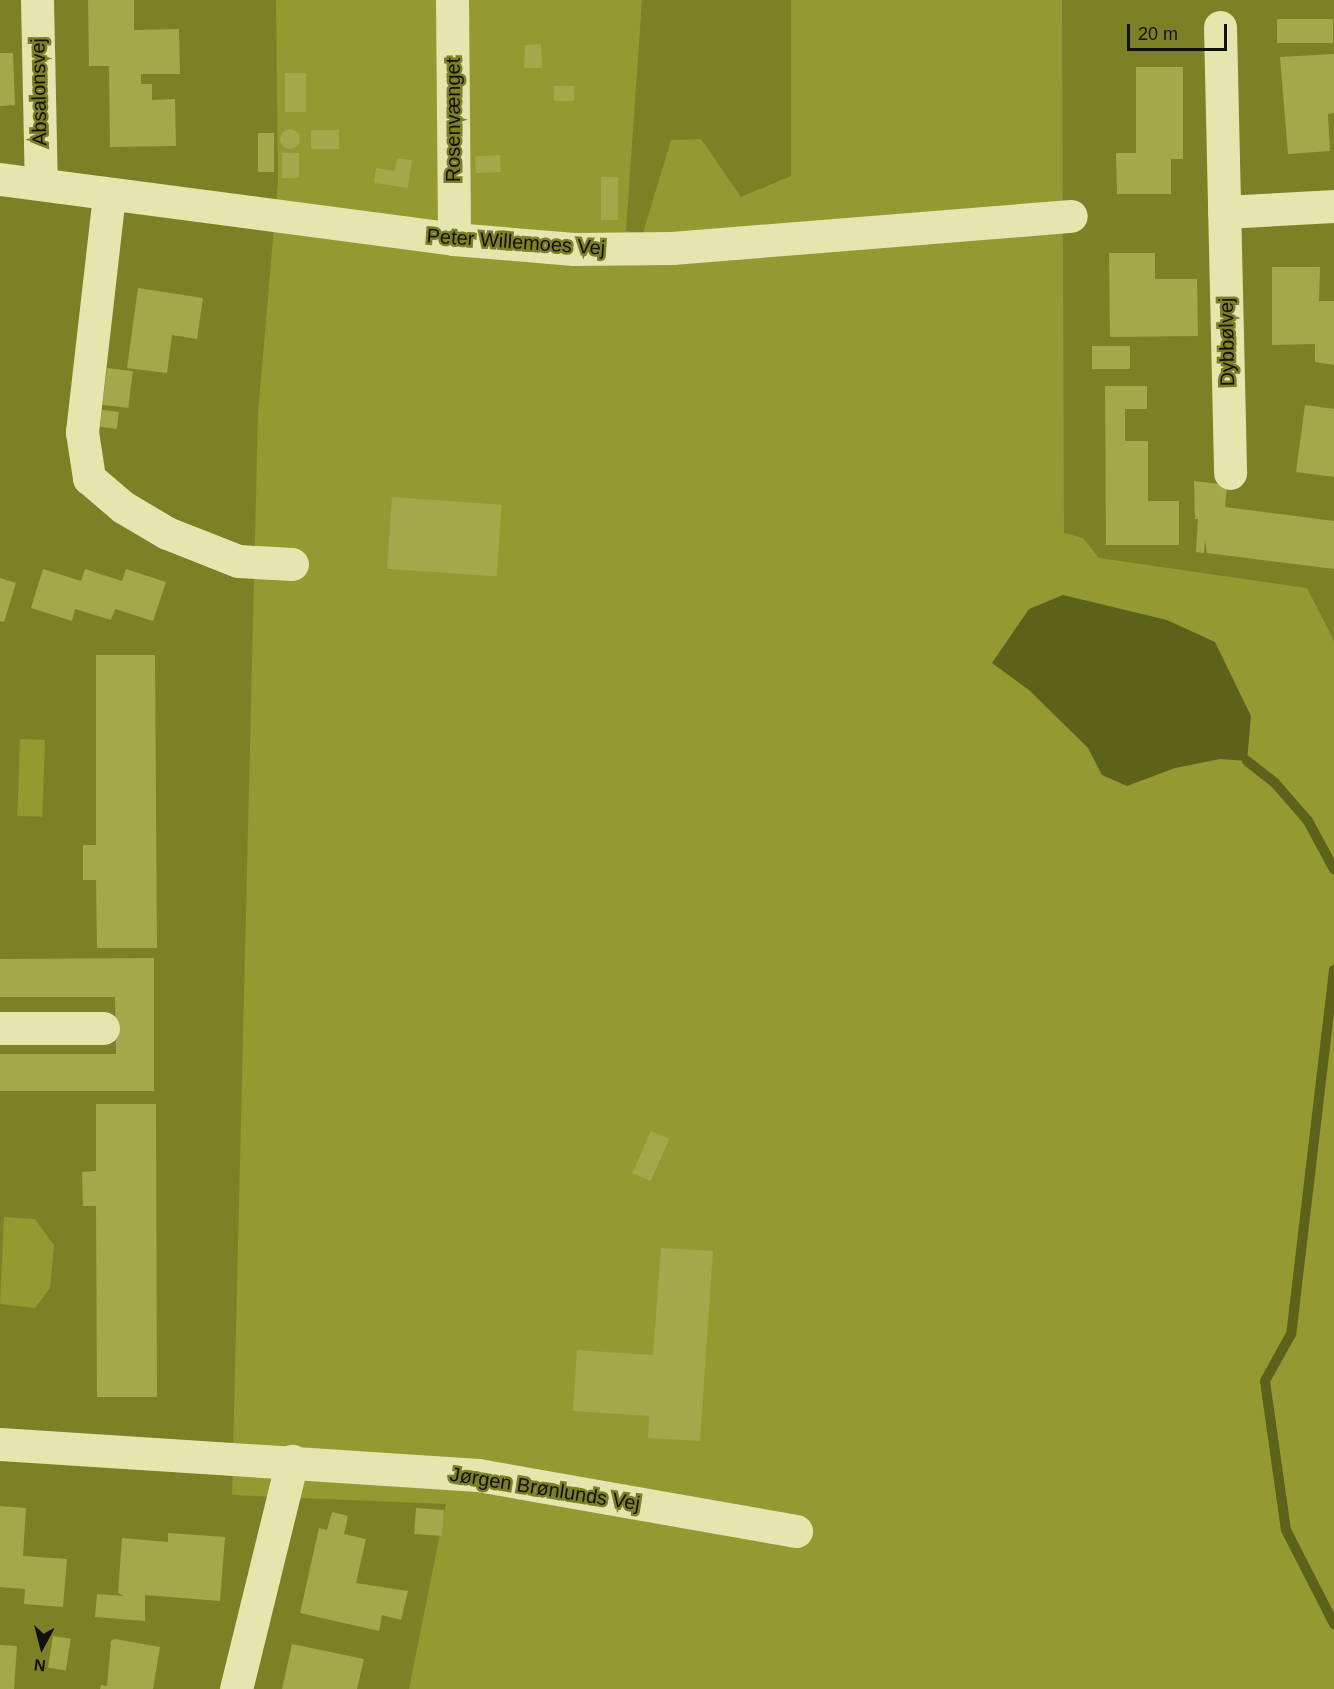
<!DOCTYPE html>
<html>
<head>
<meta charset="utf-8">
<style>
  body { margin:0 }
  #map { position:relative; width:1334px; height:1689px; overflow:hidden; background:#7c8126; font-family:Arial,sans-serif }
  div>[style] { position:absolute }
  .green>* { inset:0; background:#949931; transform-origin:0 0 }
  .water>* { inset:0; background:#5d621b }
  .stream>* { height:10px; margin:-5px; padding:0 5px; transform-origin:5px; border-radius:5px; background:#5d621b }
  .building>* { inset:0; background:#a3a84b; transform-origin:0 0 }
  .round { border-radius:50% }
  .minor>* { height:33px; margin:-16.5px; padding:0 16.5px; transform-origin:16.5px; border-radius:16.5px; background:#e4e6ae }
  span { translate:-50% -50%; white-space:nowrap; text-align:center; line-height:1.15; -webkit-text-stroke:5px #7c8126; paint-order:stroke }
  .street-label { font-size:20px; color:#111 }
  .north { position:absolute; left:12px; top:1617px; width:60px; height:60px; -webkit-text-stroke:4px #7c8126; paint-order:stroke; rotate:187deg; font-size:16px; font-weight:700; line-height:24px; text-align:center; color:#111 }
  .north::after { content:''; display:block; margin:auto; width:21px; height:27px; background:#111; clip-path:polygon(50% 0,100% 100%,50% 72%,0 100%) }
  .scale { position:absolute; left:1127px; top:24px; width:100px; height:27px; box-sizing:border-box; border:3px solid #111; border-top:0; padding-left:8px; font-size:18px; line-height:21px; white-space:nowrap; color:#111; -webkit-text-stroke:4px #7c8126; paint-order:stroke }
</style>
</head>
<body>
<div id="map">
  <div class="green">
    <i style="clip-path:polygon(276px 0,642px 0,626px 231px,643px 233px,671px 140px,701px 139px,741px 197px,791px 176px,791px 0,1062px 0,1064px 533px,1083px 538px,1099px 558px,1307px 588px,1334px 641px,1334px 1689px,409px 1689px,446px 1504px,232px 1495px,258px 413px,278px 181px)"></i>
    <i style="left:20px;top:739px;width:25px;height:77px;rotate:2deg"></i>
    <i style="clip-path:polygon(4px 1217px,35px 1219px,54px 1245px,50px 1288px,35px 1308px,0 1304px)"></i>
  </div>
  <div class="water">
    <i style="clip-path:polygon(1063px 595px,1167px 620px,1215px 642px,1251px 716px,1247px 761px,1220px 759px,1175px 768px,1127px 786px,1102px 775px,1088px 748px,1029px 690px,992px 663px,1029px 609px)"></i>
  </div>
  <div class="stream">
    <i style="left:1247px;top:761px;width:36px;rotate:38deg"></i>
    <i style="left:1275px;top:783px;width:50px;rotate:49deg"></i>
    <i style="left:1308px;top:821px;width:55px;rotate:61.6deg"></i>
    <i style="left:1334px;top:970px;width:367px;rotate:96.7deg"></i>
    <i style="left:1291px;top:1334px;width:54px;rotate:119deg"></i>
    <i style="left:1265px;top:1381px;width:150px;rotate:82deg"></i>
    <i style="left:1286px;top:1530px;width:106px;rotate:62.9deg"></i>
  </div>
  <div class="building">
    <i style="clip-path:polygon(88px 0,134px 0,134px 30px,179px 29px,180px 74px,141px 74px,141px 84px,152px 84px,152px 100px,175px 99px,176px 146px,110px 147px,109px 66px,89px 66px)"></i>
    <i style="left:1277px;top:19px;width:56px;height:24px"></i>
    <i style="clip-path:polygon(541px 44px,542px 68px,524px 68px,525px 45px)"></i>
    <i style="clip-path:polygon(0 53px,13px 53px,15px 105px,0 106px)"></i>
    <i style="clip-path:polygon(1334px 54px,1334px 113px,1328px 114px,1330px 151px,1288px 154px,1280px 57px)"></i>
    <i style="clip-path:polygon(1136px 67px,1183px 67px,1183px 159px,1171px 159px,1171px 194px,1117px 194px,1116px 153px,1136px 153px)"></i>
    <i style="left:285px;top:73px;width:21px;height:39px"></i>
    <i style="left:574px;top:86px;width:15px;height:20px;rotate:90deg"></i>
    <i class="round" style="left:280px;top:129px;width:20px;height:20px"></i>
    <i style="left:339px;top:130px;width:19px;height:28px;rotate:90deg"></i>
    <i style="left:258px;top:133px;width:16px;height:39px"></i>
    <i style="left:282px;top:153px;width:17px;height:25px"></i>
    <i style="left:500px;top:155px;width:17px;height:25px;rotate:87deg"></i>
    <i style="clip-path:polygon(397px 158px,412px 160px,408px 188px,374px 183px,376px 168px,395px 171px)"></i>
    <i style="left:601px;top:177px;width:17px;height:43px"></i>
    <i style="clip-path:polygon(1109px 253px,1155px 253px,1155px 279px,1197px 279px,1198px 336px,1110px 337px)"></i>
    <i style="clip-path:polygon(1272px 267px,1320px 267px,1319px 301px,1334px 301px,1334px 365px,1315px 362px,1315px 344px,1272px 345px)"></i>
    <i style="clip-path:polygon(138px 288px,203px 298px,197px 339px,172px 335px,167px 373px,127px 368px)"></i>
    <i style="left:1092px;top:346px;width:38px;height:23px"></i>
    <i style="left:107px;top:368px;width:26px;height:37px;rotate:7deg"></i>
    <i style="clip-path:polygon(1105px 386px,1147px 386px,1147px 409px,1125px 409px,1125px 441px,1148px 441px,1148px 501px,1179px 501px,1179px 545px,1106px 545px)"></i>
    <i style="clip-path:polygon(1305px 405px,1334px 409px,1334px 477px,1296px 472px)"></i>
    <i style="left:102px;top:410px;width:17px;height:17px;rotate:7deg"></i>
    <i style="clip-path:polygon(1194px 481px,1227px 485px,1225px 507px,1334px 521px,1334px 569px,1207px 553px,1205px 539px,1204px 553px,1196px 552px,1198px 519px,1195px 519px)"></i>
    <i style="left:392px;top:497px;width:110px;height:72px;rotate:4deg"></i>
    <i style="clip-path:polygon(43px 569px,81px 581px,85px 569px,122px 581px,126px 569px,166px 582px,153px 621px,115px 609px,111px 620px,75px 609px,72px 621px,31px 608px)"></i>
    <i style="clip-path:polygon(0 578px,16px 583px,4px 622px,0 621px)"></i>
    <i style="clip-path:polygon(96px 655px,155px 655px,157px 948px,97px 948px,96px 880px,83px 880px,83px 845px,96px 845px)"></i>
    <i style="clip-path:polygon(154px 958px,154px 1091px,0 1091px,0 1054px,116px 1054px,115px 997px,0 997px,0 959px)"></i>
    <i style="clip-path:polygon(96px 1104px,156px 1104px,157px 1397px,97px 1397px,96px 1206px,83px 1206px,82px 1172px,96px 1171px)"></i>
    <i style="left:651px;top:1131px;width:20px;height:46px;rotate:24deg"></i>
    <i style="clip-path:polygon(661px 1248px,713px 1251px,700px 1441px,648px 1438px,649px 1416px,573px 1411px,577px 1350px,653px 1355px)"></i>
    <i style="clip-path:polygon(0 1506px,26px 1508px,23px 1556px,67px 1559px,63px 1607px,24px 1604px,25px 1589px,0 1587px)"></i>
    <i style="left:416px;top:1508px;width:28px;height:26px;rotate:4deg"></i>
    <i style="clip-path:polygon(332px 1512px,348px 1516px,344px 1534px,366px 1539px,356px 1583px,408px 1591px,401px 1620px,382px 1615px,379px 1631px,300px 1613px,319px 1528px,327px 1530px)"></i>
    <i style="clip-path:polygon(168px 1533px,225px 1537px,220px 1601px,145px 1595px,145px 1621px,95px 1617px,97px 1594px,124px 1596px,118px 1593px,122px 1538px,168px 1542px)"></i>
    <i style="left:53px;top:1636px;width:18px;height:32px;rotate:9deg"></i>
    <i style="clip-path:polygon(115px 1639px,160px 1647px,153px 1689px,100px 1689px,101px 1685px,107px 1686px,111px 1641px)"></i>
    <i style="clip-path:polygon(292px 1644px,364px 1659px,357px 1689px,282px 1689px)"></i>
    <i style="clip-path:polygon(0 1645px,17px 1646px,14px 1689px,0 1689px)"></i>
  </div>
  <div class="minor">
    <i style="left:37px;top:0;width:184px;rotate:88.8deg"></i>
    <i style="left:452px;top:0;width:239px;rotate:89.5deg"></i>
    <i style="left:1220px;top:27px;width:446px;rotate:88.7deg"></i>
    <i style="left:0;top:179px;width:458px;rotate:7.5deg"></i>
    <i style="left:454px;top:239px;width:120px;rotate:4.8deg"></i>
    <i style="left:574px;top:249px;width:98px;rotate:-0.6deg"></i>
    <i style="left:672px;top:248px;width:400px;rotate:-4.6deg"></i>
    <i style="left:109px;top:195px;width:239px;rotate:96.5deg"></i>
    <i style="left:82px;top:432px;width:47px;rotate:81.3deg"></i>
    <i style="left:89px;top:478px;width:45px;rotate:40.5deg"></i>
    <i style="left:123px;top:507px;width:51px;rotate:30.6deg"></i>
    <i style="left:167px;top:533px;width:76px;rotate:21.5deg"></i>
    <i style="left:238px;top:561px;width:54px;rotate:3.2deg"></i>
    <i style="left:1224px;top:212px;width:110px;rotate:-3.1deg"></i>
    <i style="left:0;top:1028px;width:103px"></i>
    <i style="left:0;top:1444px;width:479px;rotate:3.7deg"></i>
    <i style="left:478px;top:1475px;width:323px;rotate:10deg"></i>
    <i style="left:236px;top:1689px;width:235px;rotate:-76.2deg"></i>
  </div>
  <div class="street-label">
    <span style="left:39px;top:92px;rotate:-91deg">Absalonsvej</span>
    <span style="left:453px;top:120px;rotate:-90deg">Rosenvænget</span>
    <span style="left:516px;top:242px;rotate:4deg">Peter Willemoes Vej</span>
    <span style="left:1227px;top:342px;rotate:-91deg">Dybbølvej</span>
    <span style="left:545px;top:1489px;rotate:9deg">Jørgen Brønlunds Vej</span>
  </div>
  <div class="north">N</div>
  <div class="scale">20 m</div>
</div>
</body>
</html>
